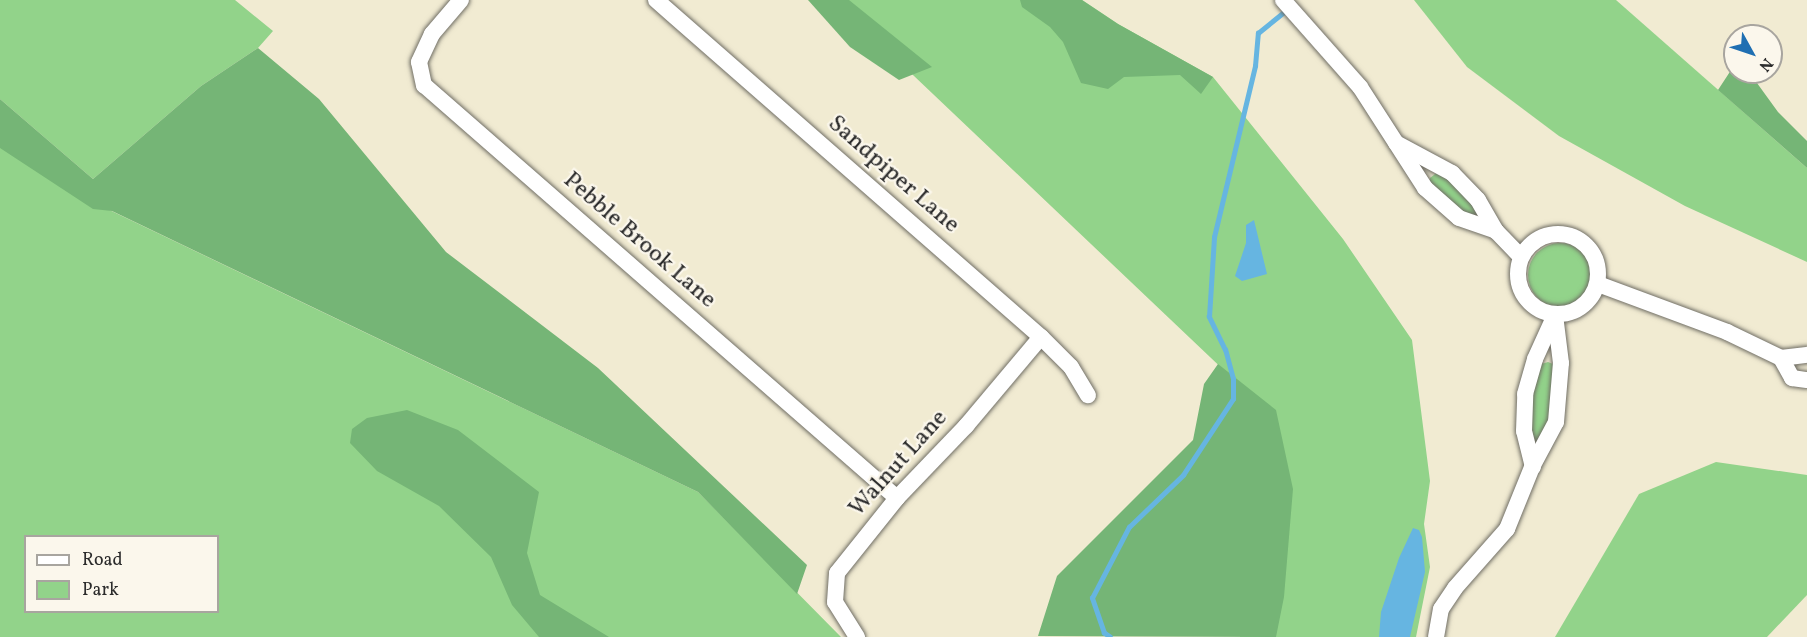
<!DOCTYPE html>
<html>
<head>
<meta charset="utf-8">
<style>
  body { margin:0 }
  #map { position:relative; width:1807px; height:637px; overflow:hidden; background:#f1ebd2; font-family:Vollkorn,serif }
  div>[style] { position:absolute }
  .green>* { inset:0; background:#92d38a }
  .round { border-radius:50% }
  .forest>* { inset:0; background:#75b576 }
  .water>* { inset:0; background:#66b5e1 }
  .stream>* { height:4.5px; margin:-2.25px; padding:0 2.25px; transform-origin:2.25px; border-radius:2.25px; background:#66b5e1 }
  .roads { filter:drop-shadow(0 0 2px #706e65) drop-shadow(0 0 2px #706e65) }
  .minor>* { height:16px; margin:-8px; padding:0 8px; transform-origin:8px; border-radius:8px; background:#fff }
  .minor>.ring { margin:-8px; padding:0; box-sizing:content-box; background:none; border:16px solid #fff; border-radius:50% }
  span { translate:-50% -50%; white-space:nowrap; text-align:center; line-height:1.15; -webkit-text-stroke:4.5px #fbf7ec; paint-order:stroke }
  .street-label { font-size:24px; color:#2b2b2b }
  .legend { position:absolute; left:24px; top:535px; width:195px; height:78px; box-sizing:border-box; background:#fbf7ec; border:2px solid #a8a59f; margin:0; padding:8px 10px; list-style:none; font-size:18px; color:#2b2b2b }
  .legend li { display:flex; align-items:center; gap:12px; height:30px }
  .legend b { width:30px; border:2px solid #a8a59f }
  .north { position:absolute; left:1723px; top:24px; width:60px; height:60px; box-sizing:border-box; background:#fbf7ec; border:2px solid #a8a59f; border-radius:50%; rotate:130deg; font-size:16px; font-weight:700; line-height:24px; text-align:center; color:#2b2b2b }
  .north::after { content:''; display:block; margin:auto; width:21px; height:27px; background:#1f6fb2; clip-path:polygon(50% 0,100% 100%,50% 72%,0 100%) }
</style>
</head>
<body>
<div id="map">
  <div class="green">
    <i style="clip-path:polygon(0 0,235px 0,273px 31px,258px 48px,201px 86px,93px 179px,0 99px)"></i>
    <i style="clip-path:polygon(834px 0,1082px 0,1118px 24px,1213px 77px,1343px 239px,1412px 340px,1430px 481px,1424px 524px,1430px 567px,1416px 637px,1240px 637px,1270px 414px)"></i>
    <i style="clip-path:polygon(1414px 0,1616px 0,1807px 168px,1807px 262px,1685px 206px,1559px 136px,1467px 67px)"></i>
    <i style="clip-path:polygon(evenodd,0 119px,99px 205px,698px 492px,841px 637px,0 637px,0 119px,26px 536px,218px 536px,218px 612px,26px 612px,26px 536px)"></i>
    <i style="clip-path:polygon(1439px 171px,1480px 208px,1476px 222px,1430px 185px,1430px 178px)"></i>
    <i class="round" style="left:1528px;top:243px;width:64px;height:64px"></i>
    <i style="clip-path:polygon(1548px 362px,1553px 364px,1551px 417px,1542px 440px,1533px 445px,1529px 411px,1538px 365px)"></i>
    <i style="clip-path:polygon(1716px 462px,1807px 475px,1807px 595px,1767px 637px,1555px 637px,1639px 494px)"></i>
  </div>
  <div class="forest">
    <i style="clip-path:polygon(808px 0,849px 0,932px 67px,899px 80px,850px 47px)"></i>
    <i style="clip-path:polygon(1020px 0,1082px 0,1118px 24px,1213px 77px,1201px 94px,1180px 75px,1124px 77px,1108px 89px,1081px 83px,1063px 42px,1050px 27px,1022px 7px)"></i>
    <i style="clip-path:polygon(258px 48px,319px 99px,446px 252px,598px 368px,807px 565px,797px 594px,698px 492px,112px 211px,93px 209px,0 148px,0 99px,93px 179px,201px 86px)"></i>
    <i style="clip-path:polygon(1735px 64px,1735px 72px,1749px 72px,1778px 112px,1807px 141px,1807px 168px,1718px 90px)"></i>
    <i style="clip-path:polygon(1218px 364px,1276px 410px,1293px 489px,1284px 597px,1276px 637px,1038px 636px,1057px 576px,1193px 440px,1204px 384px)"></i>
    <i style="clip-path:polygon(407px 410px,458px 430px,539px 492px,527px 553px,540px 595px,609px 637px,539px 637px,512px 605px,491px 557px,439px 506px,377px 471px,350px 443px,352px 429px,367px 418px)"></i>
  </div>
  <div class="water">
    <i style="clip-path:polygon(1254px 220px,1267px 274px,1242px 281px,1235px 276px,1246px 243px,1246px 225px)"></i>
    <i style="clip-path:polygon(1413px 528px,1419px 530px,1422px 537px,1425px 572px,1410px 637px,1379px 637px,1381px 612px,1399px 558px)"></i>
  </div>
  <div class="stream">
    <i style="left:1110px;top:637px;width:7px;rotate:-146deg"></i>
    <i style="left:1104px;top:633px;width:37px;rotate:-109deg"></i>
    <i style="left:1092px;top:598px;width:80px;rotate:-62.5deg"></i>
    <i style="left:1129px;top:527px;width:75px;rotate:-43.9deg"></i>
    <i style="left:1183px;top:475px;width:91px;rotate:-56.7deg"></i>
    <i style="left:1233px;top:399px;width:20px;rotate:-90deg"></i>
    <i style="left:1233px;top:379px;width:30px;rotate:-105deg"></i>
    <i style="left:1225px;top:350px;width:37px;rotate:-116deg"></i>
    <i style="left:1209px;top:317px;width:80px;rotate:-86.4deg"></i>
    <i style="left:1214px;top:237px;width:176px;rotate:-76.5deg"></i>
    <i style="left:1255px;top:66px;width:33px;rotate:-85deg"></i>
    <i style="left:1258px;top:33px;width:36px;rotate:-39deg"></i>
  </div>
  <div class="roads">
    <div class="minor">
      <i style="left:461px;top:0;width:45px;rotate:130.5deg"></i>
      <i style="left:432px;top:34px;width:31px;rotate:115deg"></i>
      <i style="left:419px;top:62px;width:24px;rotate:78deg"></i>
      <i style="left:424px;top:85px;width:628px;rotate:41.13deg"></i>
      <i style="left:656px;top:0;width:512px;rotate:41.2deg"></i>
      <i style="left:1041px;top:337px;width:42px;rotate:45deg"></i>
      <i style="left:1071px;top:367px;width:33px;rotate:59deg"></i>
      <i style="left:1283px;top:0;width:116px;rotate:48.5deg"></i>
      <i style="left:1360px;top:87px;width:120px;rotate:57.2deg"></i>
      <i style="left:1425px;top:188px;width:45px;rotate:41.4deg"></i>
      <i style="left:1459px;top:218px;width:39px;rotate:19deg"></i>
      <i style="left:1396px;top:143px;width:64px;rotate:28.2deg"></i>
      <i style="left:1452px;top:173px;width:37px;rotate:46deg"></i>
      <i style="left:1478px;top:200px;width:36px;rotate:60deg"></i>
      <i style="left:1496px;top:231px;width:36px;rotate:46deg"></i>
      <i class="ring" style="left:1518px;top:234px;width:64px;height:64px"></i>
      <i style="left:1598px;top:284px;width:138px;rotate:20.4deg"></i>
      <i style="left:1727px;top:332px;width:60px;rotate:25.7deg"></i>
      <i style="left:1781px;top:358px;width:23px;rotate:61deg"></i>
      <i style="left:1792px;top:378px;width:15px;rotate:8deg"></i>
      <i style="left:1781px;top:358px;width:26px;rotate:-7deg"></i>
      <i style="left:1533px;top:467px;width:37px;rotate:-104deg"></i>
      <i style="left:1524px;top:431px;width:37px;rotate:-88deg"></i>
      <i style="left:1525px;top:394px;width:36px;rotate:-74deg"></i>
      <i style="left:1535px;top:359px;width:48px;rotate:-65.6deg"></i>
      <i style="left:857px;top:637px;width:41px;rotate:-122.2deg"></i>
      <i style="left:835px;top:602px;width:29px;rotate:-86deg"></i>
      <i style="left:837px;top:573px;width:96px;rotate:-51.3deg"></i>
      <i style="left:897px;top:498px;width:100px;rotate:-46.2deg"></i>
      <i style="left:966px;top:426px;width:116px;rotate:-49.9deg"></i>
      <i style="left:1436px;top:637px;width:28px;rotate:-80deg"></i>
      <i style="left:1441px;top:609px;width:25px;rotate:-56deg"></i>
      <i style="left:1455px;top:588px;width:79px;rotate:-48.6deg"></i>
      <i style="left:1507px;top:529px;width:67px;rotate:-68deg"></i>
      <i style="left:1532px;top:467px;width:51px;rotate:-61.9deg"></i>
      <i style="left:1556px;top:422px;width:59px;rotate:-85.2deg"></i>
      <i style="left:1561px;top:363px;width:48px;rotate:-97.1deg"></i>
    </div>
  </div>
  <div class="street-label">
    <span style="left:893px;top:175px;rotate:41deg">Sandpiper Lane</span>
    <span style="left:639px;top:241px;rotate:41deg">Pebble Brook Lane</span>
    <span style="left:899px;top:464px;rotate:-48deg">Walnut Lane</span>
  </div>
  <ul class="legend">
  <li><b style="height:8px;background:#fff"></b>Road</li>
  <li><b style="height:16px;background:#92d38a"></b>Park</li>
  </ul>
  <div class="north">N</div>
</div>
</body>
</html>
